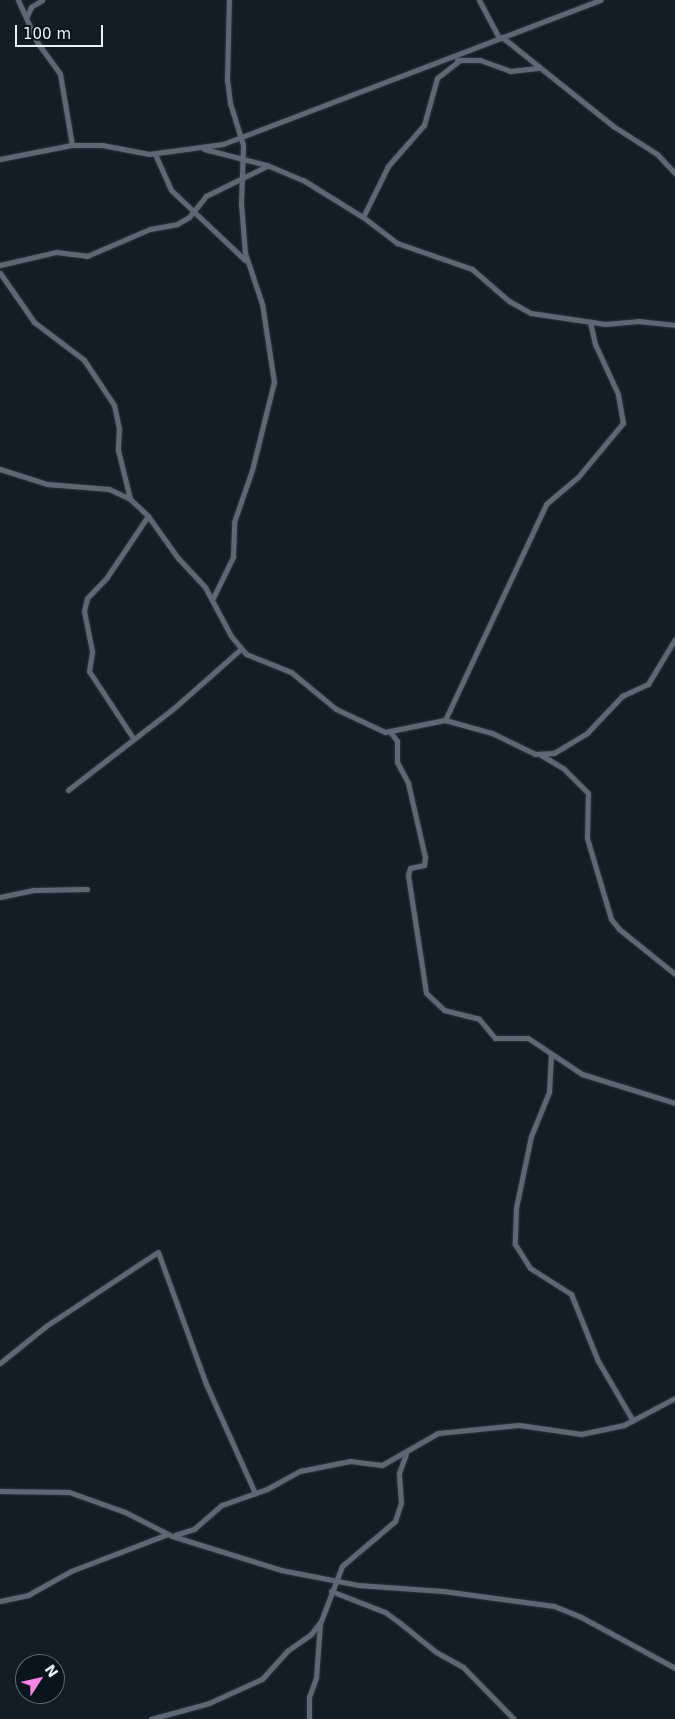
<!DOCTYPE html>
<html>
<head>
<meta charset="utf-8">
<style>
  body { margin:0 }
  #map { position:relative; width:675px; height:1719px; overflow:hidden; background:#121d26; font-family:"DejaVu Sans",sans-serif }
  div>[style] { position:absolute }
  .roads { filter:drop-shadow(0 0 1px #2f363d) drop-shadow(0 0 1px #2f363d) }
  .street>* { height:5px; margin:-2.5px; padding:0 2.5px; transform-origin:2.5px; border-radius:2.5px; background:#5c6974 }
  span { translate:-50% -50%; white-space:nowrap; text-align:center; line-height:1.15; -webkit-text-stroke:4.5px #09141d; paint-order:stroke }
  .north { position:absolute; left:15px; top:1654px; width:50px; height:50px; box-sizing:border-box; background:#09141d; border:1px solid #636c74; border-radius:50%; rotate:55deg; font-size:14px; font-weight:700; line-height:20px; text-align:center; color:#e9f1f7 }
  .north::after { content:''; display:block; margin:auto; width:18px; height:22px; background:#fc86e4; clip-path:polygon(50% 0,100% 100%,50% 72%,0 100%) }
  .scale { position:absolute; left:15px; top:25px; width:88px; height:22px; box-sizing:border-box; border:2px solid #e9f1f7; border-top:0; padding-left:6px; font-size:15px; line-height:18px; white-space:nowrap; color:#e9f1f7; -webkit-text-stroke:4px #09141d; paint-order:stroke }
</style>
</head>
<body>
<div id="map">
  <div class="roads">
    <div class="street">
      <i style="left:18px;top:0;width:46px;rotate:65.7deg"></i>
      <i style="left:37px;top:42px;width:39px;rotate:54deg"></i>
      <i style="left:60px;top:74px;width:72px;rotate:80.4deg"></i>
      <i style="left:479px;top:0;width:43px;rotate:62.2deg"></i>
      <i style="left:27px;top:16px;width:10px;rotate:-66deg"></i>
      <i style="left:31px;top:7px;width:13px;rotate:-32deg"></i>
      <i style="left:502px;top:37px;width:142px;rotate:38.7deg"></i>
      <i style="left:613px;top:126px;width:52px;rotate:32.5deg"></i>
      <i style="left:657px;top:154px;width:26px;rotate:47deg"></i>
      <i style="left:457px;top:60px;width:23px"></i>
      <i style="left:480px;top:60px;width:32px;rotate:20deg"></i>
      <i style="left:510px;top:71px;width:28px;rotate:-6deg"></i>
      <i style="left:204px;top:149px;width:65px;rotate:14.3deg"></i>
      <i style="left:267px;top:165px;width:39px;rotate:23deg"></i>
      <i style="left:303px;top:180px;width:70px;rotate:31.7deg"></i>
      <i style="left:363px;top:217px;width:43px;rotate:37.4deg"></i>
      <i style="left:397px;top:243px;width:79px;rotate:19.1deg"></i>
      <i style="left:472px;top:269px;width:49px;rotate:40.9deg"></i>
      <i style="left:509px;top:301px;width:25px;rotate:29deg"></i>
      <i style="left:531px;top:313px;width:75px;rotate:8.5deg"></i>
      <i style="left:605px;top:324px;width:33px;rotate:-5deg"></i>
      <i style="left:638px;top:321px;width:37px;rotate:6deg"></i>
      <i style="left:155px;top:154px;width:39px;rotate:66deg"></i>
      <i style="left:171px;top:190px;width:102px;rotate:43.4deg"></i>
      <i style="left:0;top:159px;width:73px;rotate:-11deg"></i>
      <i style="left:72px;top:145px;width:30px"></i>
      <i style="left:102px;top:145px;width:48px;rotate:10.8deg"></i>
      <i style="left:149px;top:154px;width:75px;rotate:-7.7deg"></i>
      <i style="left:223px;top:144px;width:404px;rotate:-20.9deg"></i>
      <i style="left:363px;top:217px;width:57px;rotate:-63.9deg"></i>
      <i style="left:388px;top:166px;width:55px;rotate:-48.7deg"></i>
      <i style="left:424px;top:125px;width:49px;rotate:-74.5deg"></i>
      <i style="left:437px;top:78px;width:29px;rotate:-38deg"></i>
      <i style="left:0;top:265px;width:57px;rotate:-13.1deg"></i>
      <i style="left:56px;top:252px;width:31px;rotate:7deg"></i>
      <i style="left:87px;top:256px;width:69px;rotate:-23.2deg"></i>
      <i style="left:150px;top:229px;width:27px;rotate:-10deg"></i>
      <i style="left:177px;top:224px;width:14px;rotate:-30deg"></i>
      <i style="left:189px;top:217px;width:27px;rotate:-51deg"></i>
      <i style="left:206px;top:196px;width:68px;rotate:-26.2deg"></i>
      <i style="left:0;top:273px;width:60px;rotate:55.2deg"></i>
      <i style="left:34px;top:322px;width:63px;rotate:37.2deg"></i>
      <i style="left:84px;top:360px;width:54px;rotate:56.3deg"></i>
      <i style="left:114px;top:405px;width:24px;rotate:78deg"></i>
      <i style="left:119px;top:428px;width:22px;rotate:93deg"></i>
      <i style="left:118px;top:450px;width:50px;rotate:76.2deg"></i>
      <i style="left:0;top:469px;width:49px;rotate:17.7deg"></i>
      <i style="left:47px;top:484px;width:62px;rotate:4.6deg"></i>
      <i style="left:109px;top:489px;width:23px;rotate:25deg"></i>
      <i style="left:130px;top:499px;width:25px;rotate:43deg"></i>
      <i style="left:148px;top:516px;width:52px;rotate:54.5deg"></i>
      <i style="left:178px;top:558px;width:40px;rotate:47deg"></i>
      <i style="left:205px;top:587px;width:55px;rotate:62deg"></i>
      <i style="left:231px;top:636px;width:23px;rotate:50deg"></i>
      <i style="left:246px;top:654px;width:48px;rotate:21.8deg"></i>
      <i style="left:291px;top:672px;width:58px;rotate:39.4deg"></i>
      <i style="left:336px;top:709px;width:54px;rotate:25.1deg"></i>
      <i style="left:385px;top:732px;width:61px;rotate:-11.3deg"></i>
      <i style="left:445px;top:720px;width:49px;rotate:15.5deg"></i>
      <i style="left:492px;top:733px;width:48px;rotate:26deg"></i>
      <i style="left:535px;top:754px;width:19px;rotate:-3deg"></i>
      <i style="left:554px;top:753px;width:39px;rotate:-31deg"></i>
      <i style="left:587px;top:733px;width:51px;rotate:-46.6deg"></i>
      <i style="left:622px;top:696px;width:29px;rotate:-25deg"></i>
      <i style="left:648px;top:684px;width:52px;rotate:-59deg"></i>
      <i style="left:213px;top:598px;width:46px;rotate:-64deg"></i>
      <i style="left:233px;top:557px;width:35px;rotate:-88deg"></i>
      <i style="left:234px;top:522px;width:55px;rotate:-70.9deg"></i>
      <i style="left:252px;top:470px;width:91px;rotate:-76deg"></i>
      <i style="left:274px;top:382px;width:79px;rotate:-98.7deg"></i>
      <i style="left:262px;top:304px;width:54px;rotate:-108.4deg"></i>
      <i style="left:245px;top:253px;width:50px;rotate:-94.6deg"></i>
      <i style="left:241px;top:203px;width:58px;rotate:-88deg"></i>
      <i style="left:243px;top:145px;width:44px;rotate:-107.2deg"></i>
      <i style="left:230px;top:103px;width:23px;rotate:-97deg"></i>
      <i style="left:227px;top:80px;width:80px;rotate:-88.6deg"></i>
      <i style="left:445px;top:720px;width:238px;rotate:-64.9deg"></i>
      <i style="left:546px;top:504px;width:42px;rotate:-40.2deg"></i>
      <i style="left:578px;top:477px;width:70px;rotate:-50.2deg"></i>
      <i style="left:623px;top:423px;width:29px;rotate:-100deg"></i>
      <i style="left:618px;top:394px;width:55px;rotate:-114.7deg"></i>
      <i style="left:595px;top:344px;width:23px;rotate:-103deg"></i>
      <i style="left:391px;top:733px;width:10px;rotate:53deg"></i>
      <i style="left:397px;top:741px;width:21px;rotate:90deg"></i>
      <i style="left:397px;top:762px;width:24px;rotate:62deg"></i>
      <i style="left:408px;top:783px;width:76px;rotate:77.1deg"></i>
      <i style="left:425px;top:857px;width:8px;rotate:97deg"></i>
      <i style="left:424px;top:865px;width:14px;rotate:168deg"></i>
      <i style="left:410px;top:868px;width:7px;rotate:106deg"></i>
      <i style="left:408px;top:875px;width:119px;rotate:81.3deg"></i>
      <i style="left:426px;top:993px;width:25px;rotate:43deg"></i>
      <i style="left:444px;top:1010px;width:36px;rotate:14deg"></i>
      <i style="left:479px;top:1019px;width:25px;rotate:50deg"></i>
      <i style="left:495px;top:1038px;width:33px"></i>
      <i style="left:528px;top:1038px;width:65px;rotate:33.7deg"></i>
      <i style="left:582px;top:1074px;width:97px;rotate:17.3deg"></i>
      <i style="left:133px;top:738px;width:80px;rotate:-123.3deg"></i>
      <i style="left:89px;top:671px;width:20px;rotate:-81deg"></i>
      <i style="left:92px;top:651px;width:41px;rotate:-101.3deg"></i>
      <i style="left:84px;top:611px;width:13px;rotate:-77deg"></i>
      <i style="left:87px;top:598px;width:29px;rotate:-46deg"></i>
      <i style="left:107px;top:577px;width:73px;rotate:-56.1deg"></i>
      <i style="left:541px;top:755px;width:27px;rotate:31deg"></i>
      <i style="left:564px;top:769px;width:34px;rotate:45deg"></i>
      <i style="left:588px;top:793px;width:45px;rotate:91.3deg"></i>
      <i style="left:587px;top:838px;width:84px;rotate:73.5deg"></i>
      <i style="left:611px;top:919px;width:13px;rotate:51deg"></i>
      <i style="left:619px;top:929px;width:72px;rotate:38.8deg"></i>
      <i style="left:68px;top:790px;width:134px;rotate:-37.7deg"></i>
      <i style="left:174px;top:708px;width:89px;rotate:-41.4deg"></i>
      <i style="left:0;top:897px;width:34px;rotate:-12deg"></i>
      <i style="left:33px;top:890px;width:54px;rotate:-1.1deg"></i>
      <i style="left:551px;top:1054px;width:38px;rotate:93deg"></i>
      <i style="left:549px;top:1092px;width:48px;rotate:112.2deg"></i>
      <i style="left:531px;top:1136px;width:74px;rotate:101.8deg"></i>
      <i style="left:516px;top:1208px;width:36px;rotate:92deg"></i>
      <i style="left:515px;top:1244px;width:28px;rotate:58deg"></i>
      <i style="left:530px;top:1268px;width:49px;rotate:32.4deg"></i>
      <i style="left:571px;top:1294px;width:72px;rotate:68.1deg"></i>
      <i style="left:598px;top:1361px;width:69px;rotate:59.7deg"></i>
      <i style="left:0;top:1363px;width:59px;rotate:-38.8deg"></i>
      <i style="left:46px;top:1326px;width:134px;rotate:-33.5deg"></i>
      <i style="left:158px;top:1252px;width:140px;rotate:70deg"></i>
      <i style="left:206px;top:1384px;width:120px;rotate:65.8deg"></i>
      <i style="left:0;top:1491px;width:69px;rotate:0.8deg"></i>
      <i style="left:69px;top:1492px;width:59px;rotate:19.7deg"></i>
      <i style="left:125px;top:1512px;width:53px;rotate:27.1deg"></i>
      <i style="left:172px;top:1536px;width:114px;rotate:17.3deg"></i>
      <i style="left:281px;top:1570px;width:78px;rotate:11deg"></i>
      <i style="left:358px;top:1585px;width:85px;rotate:4deg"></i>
      <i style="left:443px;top:1591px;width:112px;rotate:7.7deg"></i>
      <i style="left:554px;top:1606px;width:29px;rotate:22deg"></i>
      <i style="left:581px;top:1617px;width:107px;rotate:28.5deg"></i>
      <i style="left:175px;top:1535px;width:20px;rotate:-18deg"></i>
      <i style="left:194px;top:1529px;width:37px;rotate:-41deg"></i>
      <i style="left:222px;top:1505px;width:48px;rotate:-19.6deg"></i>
      <i style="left:267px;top:1489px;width:38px;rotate:-29deg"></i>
      <i style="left:300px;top:1471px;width:51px;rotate:-11.3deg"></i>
      <i style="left:350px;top:1461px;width:32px;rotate:7deg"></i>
      <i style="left:382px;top:1465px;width:64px;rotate:-29.7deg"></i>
      <i style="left:438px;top:1433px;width:81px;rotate:-5.6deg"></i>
      <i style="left:519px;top:1425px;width:63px;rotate:8.3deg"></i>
      <i style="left:581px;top:1434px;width:44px;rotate:-11.8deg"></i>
      <i style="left:624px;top:1425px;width:58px;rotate:-27.9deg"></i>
      <i style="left:331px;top:1591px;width:58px;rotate:21.3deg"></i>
      <i style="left:385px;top:1612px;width:19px;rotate:36deg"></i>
      <i style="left:400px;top:1623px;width:46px;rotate:38.9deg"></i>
      <i style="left:436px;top:1652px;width:31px;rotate:29deg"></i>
      <i style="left:463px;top:1667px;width:73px;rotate:45.6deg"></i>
      <i style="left:0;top:1601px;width:29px;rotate:-12deg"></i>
      <i style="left:28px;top:1595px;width:49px;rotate:-29.2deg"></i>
      <i style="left:71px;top:1571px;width:104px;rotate:-20.9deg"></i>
      <i style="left:151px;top:1719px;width:60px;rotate:-15.4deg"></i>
      <i style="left:209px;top:1703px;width:58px;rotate:-24.4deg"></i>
      <i style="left:262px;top:1679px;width:38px;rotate:-48deg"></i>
      <i style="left:287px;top:1651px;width:29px;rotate:-35deg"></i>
      <i style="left:311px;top:1634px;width:16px;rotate:-52deg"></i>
      <i style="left:321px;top:1621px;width:59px;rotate:-69.1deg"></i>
      <i style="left:342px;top:1566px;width:70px;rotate:-40.3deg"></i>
      <i style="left:395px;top:1521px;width:19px;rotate:-72deg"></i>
      <i style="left:401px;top:1503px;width:30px;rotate:-94deg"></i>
      <i style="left:399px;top:1473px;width:20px;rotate:-70deg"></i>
      <i style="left:309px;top:1719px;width:22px;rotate:-90deg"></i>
      <i style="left:309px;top:1697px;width:20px;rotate:-70deg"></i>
      <i style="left:316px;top:1678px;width:55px;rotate:-85.8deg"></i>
    </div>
  </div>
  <div class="north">N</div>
  <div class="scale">100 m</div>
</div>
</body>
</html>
